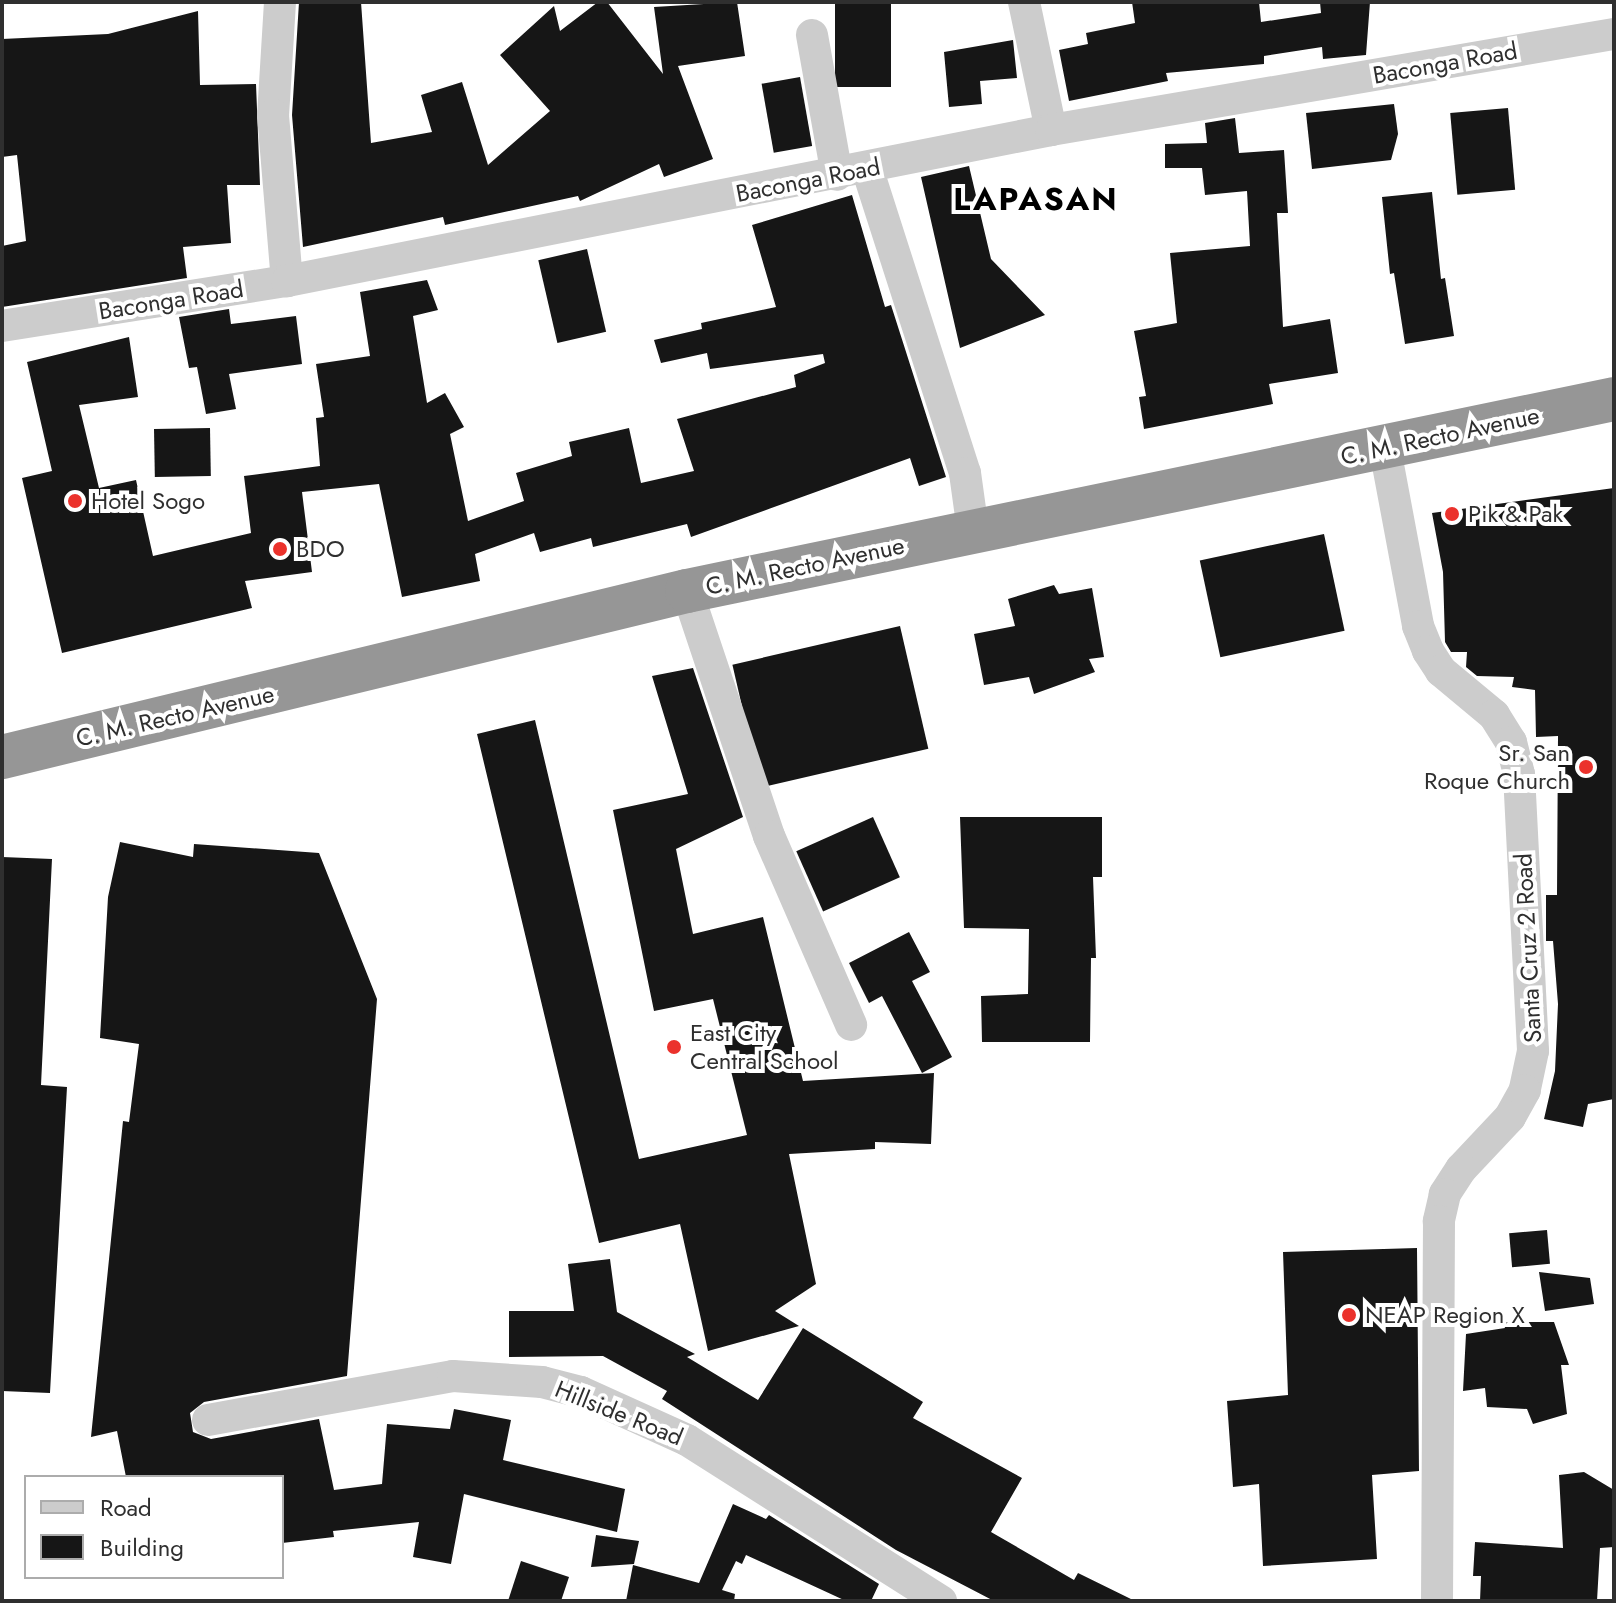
<!DOCTYPE html>
<html>
<head>
<meta charset="utf-8">
<style>
  body { margin:0 }
  #map { position:relative; width:1616px; height:1603px; overflow:hidden; background:#fff; font-family:Jost,sans-serif }
  div>[style] { position:absolute }
  .building>* { inset:0; background:#161616; transform-origin:0 0 }
  .minor>* { height:32px; margin:-16px; padding:0 16px; transform-origin:16px; border-radius:16px; background:#ccc }
  .highway>* { height:44px; margin:-22px; padding:0 22px; transform-origin:22px; border-radius:22px; background:#969696 }
  .dots>* { width:22px; height:22px; translate:-50% -50%; box-sizing:border-box; border:4px solid #fff; border-radius:50% }
  span { translate:-50% -50%; white-space:nowrap; text-align:center; line-height:1.15; -webkit-text-stroke:8px #fff; paint-order:stroke }
  .street-label { font-size:24px; color:#2f2f2f }
  .poi-label { font-size:24px; color:#2f2f2f }
  .left { translate:0 -50%; text-align:left }
  .right { translate:-100% -50%; text-align:right }
  .district-label { font-size:32px; color:#000; font-weight:700; letter-spacing:2px }
  .frame { position:absolute; inset:0; border:4px solid #2f2f2f; pointer-events:none }
  .legend { position:absolute; left:24px; top:1475px; width:260px; height:104px; box-sizing:border-box; background:#fff; border:2px solid #acacac; margin:0; padding:10px 14px; list-style:none; font-size:24px; color:#2f2f2f }
  .legend li { display:flex; align-items:center; gap:16px; height:40px }
  .legend b { width:40px; border:2px solid #acacac }
</style>
</head>
<body>
<div id="map">
  <div class="building">
    <i style="clip-path:polygon(299px 2px,361px 2px,371px 143px,432px 132px,421px 95px,462px 82px,488px 165px,550px 111px,500px 55px,554px 6px,560px 31px,598px 2px,607px 2px,663px 74px,654px 7px,737px 2px,745px 56px,678px 66px,713px 159px,664px 177px,659px 164px,580px 201px,578px 196px,445px 225px,443px 217px,303px 247px,292px 115px)"></i>
    <i style="left:835px;top:2px;width:56px;height:85px"></i>
    <i style="clip-path:polygon(1132px 2px,1259px 2px,1261px 22px,1321px 13px,1320px 2px,1370px 2px,1366px 55px,1323px 59px,1322px 47px,1264px 56px,1264px 64px,1166px 73px,1168px 81px,1069px 101px,1059px 50px,1088px 44px,1086px 33px,1135px 23px)"></i>
    <i style="clip-path:polygon(198px 11px,200px 85px,256px 84px,260px 185px,227px 185px,231px 243px,183px 247px,187px 278px,2px 307px,2px 246px,26px 241px,17px 155px,2px 157px,2px 39px,108px 34px)"></i>
    <i style="clip-path:polygon(1013px 40px,1017px 78px,980px 81px,982px 104px,949px 107px,944px 52px)"></i>
    <i style="left:800px;top:77px;width:70px;height:39px;rotate:80deg"></i>
    <i style="clip-path:polygon(1394px 104px,1398px 134px,1391px 160px,1312px 169px,1306px 113px)"></i>
    <i style="left:1508px;top:108px;width:82px;height:58px;rotate:85deg"></i>
    <i style="clip-path:polygon(1235px 118px,1239px 153px,1284px 150px,1288px 213px,1277px 213px,1283px 327px,1330px 319px,1338px 373px,1269px 384px,1273px 404px,1144px 429px,1139px 397px,1146px 396px,1134px 331px,1177px 323px,1170px 253px,1250px 246px,1247px 191px,1205px 195px,1202px 168px,1165px 168px,1165px 144px,1207px 143px,1205px 123px)"></i>
    <i style="clip-path:polygon(969px 166px,991px 259px,1045px 315px,960px 348px,921px 177px)"></i>
    <i style="clip-path:polygon(1432px 192px,1441px 279px,1445px 278px,1454px 336px,1405px 344px,1394px 273px,1390px 274px,1382px 197px)"></i>
    <i style="clip-path:polygon(852px 195px,885px 307px,891px 305px,946px 477px,919px 486px,910px 458px,691px 537px,687px 524px,593px 547px,591px 538px,540px 552px,534px 533px,475px 554px,480px 581px,402px 597px,379px 484px,302px 492px,312px 572px,245px 581px,252px 608px,62px 653px,22px 478px,52px 471px,27px 362px,129px 337px,138px 397px,79px 405px,99px 488px,136px 480px,153px 556px,251px 533px,244px 476px,320px 466px,316px 418px,324px 417px,316px 364px,370px 356px,360px 292px,427px 280px,438px 310px,413px 316px,427px 403px,445px 393px,464px 427px,450px 434px,468px 521px,524px 501px,516px 473px,572px 456px,569px 442px,629px 428px,641px 483px,694px 471px,677px 419px,796px 387px,794px 375px,825px 363px,823px 354px,710px 369px,707px 353px,661px 363px,654px 340px,702px 329px,701px 323px,776px 307px,752px 225px)"></i>
    <i style="left:587px;top:249px;width:85px;height:50px;rotate:77deg"></i>
    <i style="clip-path:polygon(229px 309px,231px 324px,296px 316px,302px 364px,229px 374px,236px 409px,206px 414px,197px 367px,189px 368px,179px 317px)"></i>
    <i style="left:210px;top:428px;width:48px;height:56px;rotate:89deg"></i>
    <i style="clip-path:polygon(1614px 488px,1614px 1099px,1588px 1104px,1583px 1127px,1544px 1119px,1555px 1071px,1558px 1004px,1553px 941px,1546px 941px,1546px 895px,1557px 895px,1558px 736px,1536px 737px,1535px 690px,1512px 687px,1514px 677px,1477px 676px,1466px 667px,1467px 652px,1451px 652px,1445px 642px,1443px 572px,1432px 513px)"></i>
    <i style="left:1324px;top:534px;width:99px;height:127px;rotate:78deg"></i>
    <i style="clip-path:polygon(1054px 585px,1059px 594px,1092px 588px,1104px 657px,1089px 659px,1095px 672px,1034px 694px,1029px 677px,984px 685px,974px 634px,1015px 626px,1008px 599px)"></i>
    <i style="left:900px;top:626px;width:126px;height:172px;rotate:77deg"></i>
    <i style="clip-path:polygon(693px 668px,743px 817px,676px 849px,693px 934px,763px 917px,803px 1081px,934px 1073px,931px 1144px,875px 1142px,875px 1149px,789px 1154px,816px 1284px,775px 1311px,799px 1326px,708px 1351px,680px 1224px,599px 1243px,477px 734px,535px 720px,639px 1159px,747px 1135px,713px 999px,654px 1011px,613px 810px,688px 794px,652px 676px)"></i>
    <i style="left:873px;top:817px;width:66px;height:84px;rotate:66deg"></i>
    <i style="clip-path:polygon(960px 817px,1102px 817px,1102px 877px,1093px 877px,1096px 958px,1091px 958px,1090px 1042px,982px 1042px,981px 996px,1028px 994px,1029px 929px,964px 928px)"></i>
    <i style="clip-path:polygon(120px 842px,193px 857px,194px 844px,319px 853px,377px 999px,347px 1376px,204px 1402px,190px 1413px,193px 1432px,211px 1439px,319px 1419px,334px 1490px,382px 1484px,387px 1424px,450px 1429px,454px 1409px,511px 1420px,503px 1460px,625px 1489px,617px 1532px,464px 1494px,451px 1564px,413px 1557px,419px 1522px,333px 1531px,334px 1537px,282px 1543px,282px 1477px,126px 1477px,117px 1431px,91px 1437px,123px 1121px,129px 1122px,139px 1044px,100px 1038px,108px 897px)"></i>
    <i style="clip-path:polygon(2px 857px,52px 859px,41px 1085px,67px 1087px,50px 1393px,2px 1391px)"></i>
    <i style="clip-path:polygon(909px 932px,930px 972px,912px 981px,952px 1057px,922px 1073px,882px 996px,869px 1003px,849px 963px)"></i>
    <i style="left:1547px;top:1230px;width:34px;height:38px;rotate:85deg"></i>
    <i style="clip-path:polygon(1417px 1248px,1419px 1471px,1372px 1475px,1377px 1559px,1263px 1566px,1259px 1484px,1233px 1487px,1227px 1401px,1288px 1395px,1283px 1252px)"></i>
    <i style="clip-path:polygon(610px 1259px,617px 1312px,695px 1354px,687px 1357px,758px 1400px,803px 1328px,923px 1402px,913px 1418px,1022px 1478px,991px 1532px,1074px 1580px,1078px 1573px,1135px 1601px,994px 1601px,896px 1550px,662px 1399px,667px 1391px,603px 1356px,509px 1357px,509px 1311px,574px 1311px,568px 1264px)"></i>
    <i style="clip-path:polygon(1539px 1272px,1590px 1278px,1594px 1304px,1545px 1311px)"></i>
    <i style="clip-path:polygon(1503px 1322px,1554px 1322px,1569px 1365px,1561px 1365px,1567px 1414px,1533px 1424px,1527px 1409px,1487px 1407px,1485px 1388px,1463px 1391px,1466px 1334px,1505px 1328px)"></i>
    <i style="clip-path:polygon(1584px 1472px,1614px 1490px,1614px 1547px,1600px 1548px,1597px 1601px,1480px 1601px,1481px 1576px,1473px 1576px,1475px 1542px,1563px 1548px,1559px 1475px)"></i>
    <i style="clip-path:polygon(733px 1504px,766px 1519px,769px 1515px,879px 1584px,871px 1601px,846px 1601px,746px 1555px,742px 1564px,736px 1561px,722px 1590px,735px 1594px,734px 1601px,626px 1601px,633px 1565px,699px 1583px)"></i>
    <i style="clip-path:polygon(596px 1535px,639px 1541px,634px 1564px,591px 1567px)"></i>
    <i style="clip-path:polygon(521px 1561px,569px 1577px,561px 1601px,508px 1601px)"></i>
  </div>
  <div class="minor">
    <i style="left:280px;top:2px;width:113px;rotate:93.5deg"></i>
    <i style="left:273px;top:115px;width:167px;rotate:85.2deg"></i>
    <i style="left:1024px;top:2px;width:131px;rotate:78.1deg"></i>
    <i style="left:812px;top:35px;width:142px;rotate:79.9deg"></i>
    <i style="left:867px;top:168px;width:320px;rotate:72.2deg"></i>
    <i style="left:965px;top:473px;width:59px;rotate:82.1deg"></i>
    <i style="left:2px;top:326px;width:289px;rotate:-9deg"></i>
    <i style="left:287px;top:281px;width:779px;rotate:-11.18deg"></i>
    <i style="left:1051px;top:130px;width:571px;rotate:-9.68deg"></i>
    <i style="left:1385px;top:449px;width:180px;rotate:79.4deg"></i>
    <i style="left:1418px;top:626px;width:27px;rotate:68deg"></i>
    <i style="left:1428px;top:651px;width:24px;rotate:57deg"></i>
    <i style="left:1441px;top:671px;width:69px;rotate:39.7deg"></i>
    <i style="left:1494px;top:715px;width:32px;rotate:58deg"></i>
    <i style="left:1511px;top:742px;width:33px;rotate:76deg"></i>
    <i style="left:1519px;top:774px;width:277px;rotate:87.1deg"></i>
    <i style="left:1533px;top:1051px;width:40px;rotate:102deg"></i>
    <i style="left:1525px;top:1090px;width:31px;rotate:119deg"></i>
    <i style="left:1510px;top:1117px;width:71px;rotate:133.3deg"></i>
    <i style="left:1461px;top:1169px;width:30px;rotate:123deg"></i>
    <i style="left:1445px;top:1194px;width:28px;rotate:103deg"></i>
    <i style="left:1439px;top:1221px;width:380px;rotate:90.3deg"></i>
    <i style="left:687px;top:591px;width:258px;rotate:71.5deg"></i>
    <i style="left:769px;top:836px;width:206px;rotate:66.5deg"></i>
    <i style="left:208px;top:1420px;width:249px;rotate:-10.2deg"></i>
    <i style="left:453px;top:1376px;width:89px;rotate:3.9deg"></i>
    <i style="left:542px;top:1382px;width:40px;rotate:14.4deg"></i>
    <i style="left:581px;top:1392px;width:116px;rotate:24.4deg"></i>
    <i style="left:687px;top:1440px;width:301px;rotate:32.4deg"></i>
  </div>
  <div class="highway">
    <i style="left:2px;top:757px;width:705px;rotate:-13.62deg"></i>
    <i style="left:687px;top:591px;width:947px;rotate:-11.7deg"></i>
  </div>
  <div class="dots">
    <i style="left:75px;top:501px;background:#eb322c"></i>
    <i style="left:1452px;top:514px;background:#eb322c"></i>
    <i style="left:280px;top:549px;background:#eb322c"></i>
    <i style="left:1586px;top:767px;background:#eb322c"></i>
    <i style="left:674px;top:1047px;background:#eb322c"></i>
    <i style="left:1349px;top:1315px;background:#eb322c"></i>
  </div>
  <div class="street-label">
    <span style="left:1445px;top:63px;rotate:-10deg">Baconga Road</span>
    <span style="left:808px;top:180px;rotate:-11deg">Baconga Road</span>
    <span style="left:171px;top:300px;rotate:-9deg">Baconga Road</span>
    <span style="left:1440px;top:436px;rotate:-12deg">C. M. Recto Avenue</span>
    <span style="left:805px;top:566px;rotate:-12deg">C. M. Recto Avenue</span>
    <span style="left:175px;top:716px;rotate:-13deg">C. M. Recto Avenue</span>
    <span style="left:1528px;top:948px;rotate:-93deg">Santa Cruz 2 Road</span>
    <span style="left:619px;top:1413px;rotate:22deg">Hillside Road</span>
  </div>
  <div class="poi-label">
    <span class="left" style="left:91px;top:501px">Hotel Sogo</span>
    <span class="left" style="left:1468px;top:514px">Pik &amp; Pak</span>
    <span class="left" style="left:296px;top:549px">BDO</span>
    <span class="right" style="left:1570px;top:767px">Sr. San<br>Roque Church</span>
    <span class="left" style="left:690px;top:1047px">East City<br>Central School</span>
    <span class="left" style="left:1365px;top:1315px">NEAP Region X</span>
  </div>
  <div class="district-label">
    <span style="left:1036px;top:199px">LAPASAN</span>
  </div>
  <div class="frame"></div>
  <ul class="legend">
  <li><b style="height:10px;background:#ccc"></b>Road</li>
  <li><b style="height:22px;background:#161616"></b>Building</li>
  </ul>
</div>
</body>
</html>
